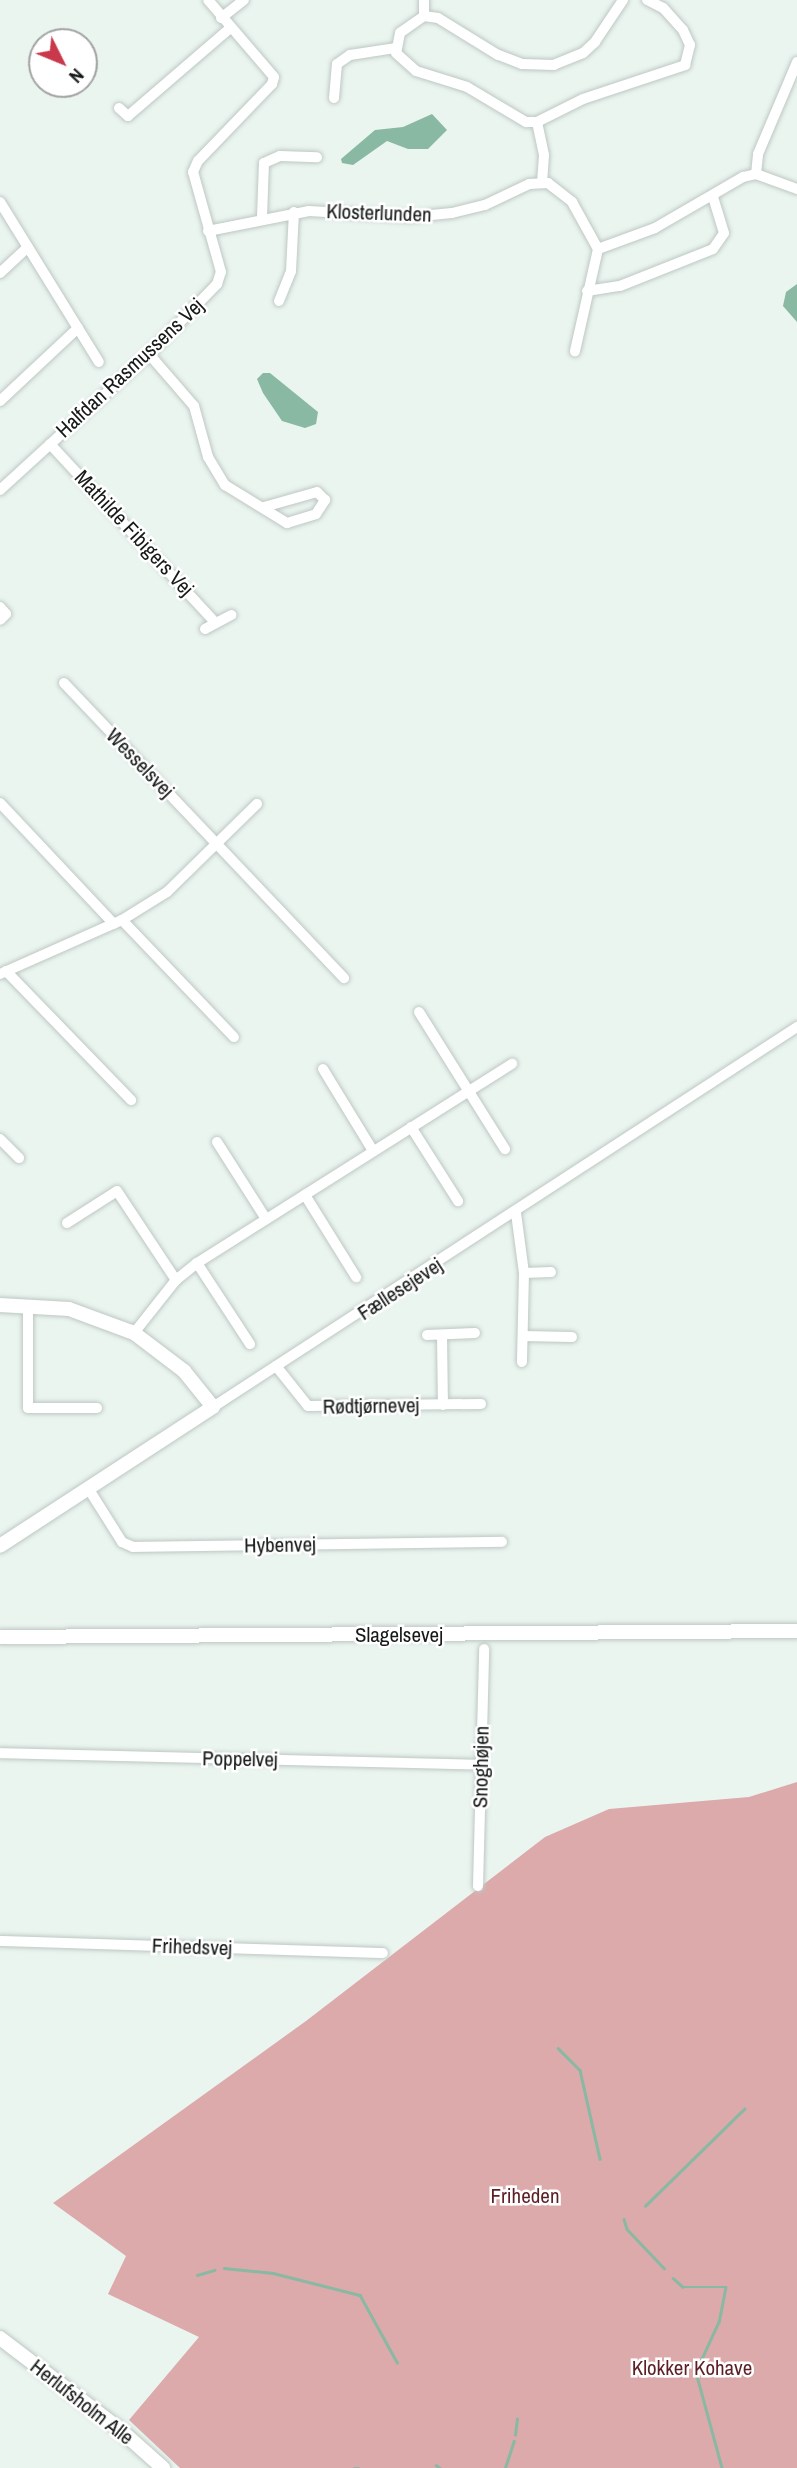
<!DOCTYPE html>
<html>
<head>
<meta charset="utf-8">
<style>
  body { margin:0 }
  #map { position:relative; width:797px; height:2468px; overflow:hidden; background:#ebf5f0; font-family:"Archivo Narrow",sans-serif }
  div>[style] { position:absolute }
  .forest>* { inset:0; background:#dcaaaa }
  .water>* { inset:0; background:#89b8a3 }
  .stream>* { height:2.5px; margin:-1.25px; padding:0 1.25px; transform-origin:1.25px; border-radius:1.25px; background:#89b8a3 }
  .roads { filter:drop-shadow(0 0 2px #bec8c3) drop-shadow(0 0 2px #bec8c3) }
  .street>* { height:10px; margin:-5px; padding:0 5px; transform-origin:5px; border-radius:5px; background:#fff }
  .secondary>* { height:14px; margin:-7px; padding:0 7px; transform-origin:7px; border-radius:7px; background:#fff }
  span { translate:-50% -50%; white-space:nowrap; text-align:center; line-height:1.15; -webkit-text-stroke:5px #fff; paint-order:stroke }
  .street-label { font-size:21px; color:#161918 }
  .park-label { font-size:21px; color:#5c1f25 }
  .north { position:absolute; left:28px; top:28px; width:70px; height:70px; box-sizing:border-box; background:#fff; border:2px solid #a2a3a3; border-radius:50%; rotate:133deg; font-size:19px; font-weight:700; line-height:28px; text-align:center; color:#161918 }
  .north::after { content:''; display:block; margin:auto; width:24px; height:32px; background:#c9394b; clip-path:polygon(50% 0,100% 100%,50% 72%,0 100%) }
</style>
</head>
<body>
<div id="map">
  <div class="forest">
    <i style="clip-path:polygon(797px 1782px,797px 2468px,180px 2468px,129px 2420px,199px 2337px,108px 2294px,126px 2256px,53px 2203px,306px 2021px,545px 1837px,609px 1809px,749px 1797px)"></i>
  </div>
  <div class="water">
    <i style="clip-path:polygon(432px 114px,447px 130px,428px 149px,408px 149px,387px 141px,353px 165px,342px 163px,341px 159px,375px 130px,403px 127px)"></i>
    <i style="clip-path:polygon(797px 284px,797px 322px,783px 306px,786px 292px)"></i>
    <i style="clip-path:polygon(263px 373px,270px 373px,318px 412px,316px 424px,305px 428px,282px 421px,263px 393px,257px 379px)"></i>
  </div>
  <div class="stream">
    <i style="left:558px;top:2048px;width:31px;rotate:45deg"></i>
    <i style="left:580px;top:2070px;width:91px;rotate:77.3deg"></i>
    <i style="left:645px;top:2206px;width:139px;rotate:-44.4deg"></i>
    <i style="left:624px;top:2219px;width:10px;rotate:73deg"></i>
    <i style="left:627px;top:2229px;width:54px;rotate:46.5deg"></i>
    <i style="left:224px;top:2268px;width:49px;rotate:5.8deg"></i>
    <i style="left:273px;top:2273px;width:90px;rotate:14.2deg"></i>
    <i style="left:360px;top:2295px;width:77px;rotate:61.1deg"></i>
    <i style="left:197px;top:2275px;width:18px;rotate:-16deg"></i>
    <i style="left:673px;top:2278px;width:13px;rotate:42deg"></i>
    <i style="left:683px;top:2287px;width:43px"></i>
    <i style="left:726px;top:2287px;width:36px;rotate:101deg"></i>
    <i style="left:719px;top:2322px;width:55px;rotate:114.7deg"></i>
    <i style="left:696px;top:2372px;width:99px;rotate:74.8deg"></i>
    <i style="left:515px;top:2435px;width:16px;rotate:-83deg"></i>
    <i style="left:436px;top:2465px;width:5px;rotate:37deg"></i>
    <i style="left:354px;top:2468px;width:5px"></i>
    <i style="left:505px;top:2468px;width:28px;rotate:-72deg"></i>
  </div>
  <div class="roads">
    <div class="street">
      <i style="left:623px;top:0;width:50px;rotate:123.7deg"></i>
      <i style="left:595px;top:42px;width:16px;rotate:137deg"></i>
      <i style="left:583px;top:53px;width:31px;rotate:158deg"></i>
      <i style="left:554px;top:65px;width:32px;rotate:-178deg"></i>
      <i style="left:522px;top:64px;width:26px;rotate:-159deg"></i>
      <i style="left:498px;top:55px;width:70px;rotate:-148.3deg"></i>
      <i style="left:438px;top:18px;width:14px;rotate:-172deg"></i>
      <i style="left:424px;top:16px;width:29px;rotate:145deg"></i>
      <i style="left:400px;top:33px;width:20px;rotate:101deg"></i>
      <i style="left:396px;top:53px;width:27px;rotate:42deg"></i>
      <i style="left:416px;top:71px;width:53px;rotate:17.4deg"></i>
      <i style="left:467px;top:87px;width:69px;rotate:30.7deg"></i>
      <i style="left:526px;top:122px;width:11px"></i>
      <i style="left:537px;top:122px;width:51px;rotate:-26.6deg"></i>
      <i style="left:583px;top:99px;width:108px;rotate:-18.4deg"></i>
      <i style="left:685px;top:65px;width:21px;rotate:-76deg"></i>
      <i style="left:690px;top:45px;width:17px;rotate:-115deg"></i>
      <i style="left:683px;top:30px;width:30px;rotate:-132deg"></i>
      <i style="left:663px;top:8px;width:18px;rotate:-153deg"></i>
      <i style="left:424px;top:16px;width:16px;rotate:-90deg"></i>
      <i style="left:221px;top:18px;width:29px;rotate:-38deg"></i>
      <i style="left:334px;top:98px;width:34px;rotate:-85deg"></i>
      <i style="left:337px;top:64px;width:16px;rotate:-35deg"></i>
      <i style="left:350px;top:55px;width:47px;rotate:-8.7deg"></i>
      <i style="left:119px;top:108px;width:12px;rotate:42deg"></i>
      <i style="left:128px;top:116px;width:133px;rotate:-40.7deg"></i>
      <i style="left:537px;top:122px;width:34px;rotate:78deg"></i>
      <i style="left:544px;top:155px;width:27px;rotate:94deg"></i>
      <i style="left:756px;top:174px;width:20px;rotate:-84deg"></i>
      <i style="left:758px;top:154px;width:100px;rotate:-67deg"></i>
      <i style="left:0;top:202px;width:188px;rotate:58.3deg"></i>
      <i style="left:262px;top:217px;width:54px;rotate:-87.9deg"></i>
      <i style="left:264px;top:163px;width:17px;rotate:-24deg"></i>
      <i style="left:280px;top:156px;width:37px;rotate:2deg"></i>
      <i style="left:208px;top:231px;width:103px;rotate:-11.2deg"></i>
      <i style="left:309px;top:211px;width:102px;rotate:3.4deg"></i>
      <i style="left:411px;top:217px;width:41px;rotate:-5.6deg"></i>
      <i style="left:452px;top:213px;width:34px;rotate:-14deg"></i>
      <i style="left:485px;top:205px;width:49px;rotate:-25.5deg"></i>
      <i style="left:529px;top:184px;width:19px;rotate:-3deg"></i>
      <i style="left:548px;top:183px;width:31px;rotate:38deg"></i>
      <i style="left:572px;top:202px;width:54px;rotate:61deg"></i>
      <i style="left:598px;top:249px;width:105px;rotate:102.7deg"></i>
      <i style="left:598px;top:249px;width:61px;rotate:-20.2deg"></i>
      <i style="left:655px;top:228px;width:102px;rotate:-30.1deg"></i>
      <i style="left:743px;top:177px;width:13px;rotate:-13deg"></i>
      <i style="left:756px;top:174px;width:44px;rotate:20.1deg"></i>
      <i style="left:0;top:273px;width:38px;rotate:-43deg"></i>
      <i style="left:587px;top:291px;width:33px;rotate:-9deg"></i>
      <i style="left:620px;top:286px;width:100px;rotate:-21.7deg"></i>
      <i style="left:713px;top:249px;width:19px;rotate:-55deg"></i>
      <i style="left:724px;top:233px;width:38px;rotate:-107deg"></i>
      <i style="left:279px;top:301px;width:32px;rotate:-68deg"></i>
      <i style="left:291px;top:271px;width:59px;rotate:-87.1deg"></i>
      <i style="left:149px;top:354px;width:69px;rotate:49.1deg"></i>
      <i style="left:194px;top:406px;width:53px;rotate:74.6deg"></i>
      <i style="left:208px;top:457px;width:33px;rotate:59deg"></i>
      <i style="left:225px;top:485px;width:73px;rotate:31.5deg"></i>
      <i style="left:287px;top:523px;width:30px;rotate:-17deg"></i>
      <i style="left:316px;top:514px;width:17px;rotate:-57deg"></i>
      <i style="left:325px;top:500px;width:11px;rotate:-135deg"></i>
      <i style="left:317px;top:492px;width:55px;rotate:164.2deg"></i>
      <i style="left:0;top:401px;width:107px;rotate:-43.1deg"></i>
      <i style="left:50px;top:444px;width:244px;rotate:47.2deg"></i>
      <i style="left:0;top:490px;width:202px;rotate:-42.4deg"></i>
      <i style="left:149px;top:354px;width:98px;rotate:-45.8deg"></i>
      <i style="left:217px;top:284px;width:13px;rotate:-72deg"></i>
      <i style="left:221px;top:272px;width:104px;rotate:-105.6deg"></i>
      <i style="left:193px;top:172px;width:12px;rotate:-66deg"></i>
      <i style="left:198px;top:161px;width:107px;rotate:-46.1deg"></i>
      <i style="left:272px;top:84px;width:7px;rotate:-74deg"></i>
      <i style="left:274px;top:77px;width:101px;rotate:-130.6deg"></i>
      <i style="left:0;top:607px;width:9px;rotate:49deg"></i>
      <i style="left:6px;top:614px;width:8px;rotate:135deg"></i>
      <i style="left:205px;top:629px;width:30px;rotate:-28deg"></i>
      <i style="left:64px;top:683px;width:407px;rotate:46.5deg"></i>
      <i style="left:0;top:803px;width:166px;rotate:46.7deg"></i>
      <i style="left:122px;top:920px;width:162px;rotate:46.3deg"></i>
      <i style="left:6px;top:971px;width:180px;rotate:45.9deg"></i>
      <i style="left:0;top:974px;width:133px;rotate:-23.9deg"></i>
      <i style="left:122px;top:920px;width:53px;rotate:-31.9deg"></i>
      <i style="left:167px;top:892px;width:126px;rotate:-44.4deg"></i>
      <i style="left:419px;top:1012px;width:162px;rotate:57.9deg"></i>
      <i style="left:323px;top:1069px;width:96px;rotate:58.6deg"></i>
      <i style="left:411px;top:1127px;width:88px;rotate:57.6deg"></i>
      <i style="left:0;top:1139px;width:27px;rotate:45deg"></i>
      <i style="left:217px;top:1142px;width:91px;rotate:57.5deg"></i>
      <i style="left:305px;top:1195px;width:97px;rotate:58.1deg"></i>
      <i style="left:516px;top:1213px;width:61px;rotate:82.4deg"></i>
      <i style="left:524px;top:1273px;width:89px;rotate:91.3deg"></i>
      <i style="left:67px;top:1223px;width:59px;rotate:-32.6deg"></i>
      <i style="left:117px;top:1191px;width:107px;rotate:56.5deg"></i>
      <i style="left:197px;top:1263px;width:97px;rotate:56.8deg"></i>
      <i style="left:524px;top:1273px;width:27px;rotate:-2deg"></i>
      <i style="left:28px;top:1305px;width:103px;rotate:90deg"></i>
      <i style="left:28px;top:1408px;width:69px"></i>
      <i style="left:134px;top:1333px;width:68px;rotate:-51.6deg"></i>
      <i style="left:176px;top:1280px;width:27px;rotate:-39deg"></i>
      <i style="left:197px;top:1263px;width:373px;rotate:-32.3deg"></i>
      <i style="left:427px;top:1335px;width:48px;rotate:-2.4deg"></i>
      <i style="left:442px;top:1335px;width:70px;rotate:89.2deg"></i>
      <i style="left:523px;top:1336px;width:49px;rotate:1.2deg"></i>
      <i style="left:276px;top:1366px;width:51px;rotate:51.3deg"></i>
      <i style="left:308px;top:1406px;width:173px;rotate:-0.7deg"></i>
      <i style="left:213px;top:1407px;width:697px;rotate:-33.05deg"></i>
      <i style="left:88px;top:1488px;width:64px;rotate:57.8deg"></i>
      <i style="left:122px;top:1542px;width:12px;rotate:24deg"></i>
      <i style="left:133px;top:1547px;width:369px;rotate:-0.8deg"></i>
      <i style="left:0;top:1753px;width:481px;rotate:1.4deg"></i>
      <i style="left:478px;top:1886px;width:237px;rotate:-88.5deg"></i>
      <i style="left:0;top:1941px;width:383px;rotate:1.8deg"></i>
    </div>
    <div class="secondary">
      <i style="left:0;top:1305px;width:69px;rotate:3.3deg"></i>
      <i style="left:69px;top:1309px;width:69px;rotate:20.3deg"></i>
      <i style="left:134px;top:1333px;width:63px;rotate:37.2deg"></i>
      <i style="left:184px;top:1371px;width:46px;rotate:51.1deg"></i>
      <i style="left:213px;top:1407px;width:254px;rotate:146.9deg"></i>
      <i style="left:0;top:1637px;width:797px;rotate:-0.43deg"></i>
      <i style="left:0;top:2338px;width:147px;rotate:37.3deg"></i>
      <i style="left:117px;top:2427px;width:62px;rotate:41.7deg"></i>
    </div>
  </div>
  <div class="street-label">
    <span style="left:379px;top:213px;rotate:2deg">Klosterlunden</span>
    <span style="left:130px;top:368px;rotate:-43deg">Halfdan Rasmussens Vej</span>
    <span style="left:134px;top:533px;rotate:47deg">Mathilde Fibigers Vej</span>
    <span style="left:140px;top:763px;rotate:46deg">Wesselsvej</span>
    <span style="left:400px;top:1289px;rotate:-33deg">Fællesejevej</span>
    <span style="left:371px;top:1406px;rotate:-1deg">Rødtjørnevej</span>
    <span style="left:280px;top:1545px;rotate:-1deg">Hybenvej</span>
    <span style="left:399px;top:1635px">Slagelsevej</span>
    <span style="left:240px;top:1759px;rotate:1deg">Poppelvej</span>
    <span style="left:481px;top:1767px;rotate:-89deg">Snoghøjen</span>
    <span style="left:192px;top:1947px;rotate:2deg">Frihedsvej</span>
    <span style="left:82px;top:2402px;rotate:38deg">Herlufsholm Alle</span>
  </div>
  <div class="park-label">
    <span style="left:525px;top:2196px">Friheden</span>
    <span style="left:692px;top:2368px">Klokker Kohave</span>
  </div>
  <div class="north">N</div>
</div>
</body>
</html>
